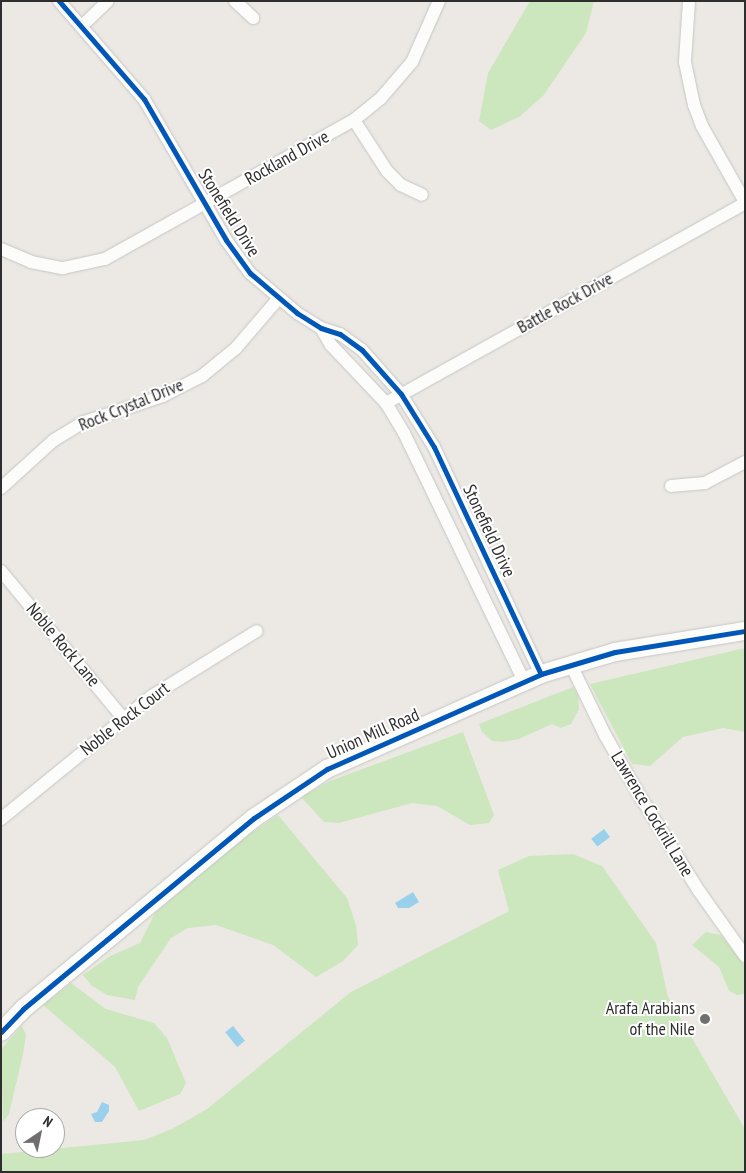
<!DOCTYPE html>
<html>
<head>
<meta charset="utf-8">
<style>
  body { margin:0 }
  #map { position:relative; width:746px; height:1173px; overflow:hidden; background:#ece9e4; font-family:"PT Sans Narrow",sans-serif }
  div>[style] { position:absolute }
  .green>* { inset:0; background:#cce6be }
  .water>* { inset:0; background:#99d0eb; transform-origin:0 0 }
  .roads { filter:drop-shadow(0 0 1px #c5c5c5) drop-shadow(0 0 1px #c5c5c5) }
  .street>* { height:12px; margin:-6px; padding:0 6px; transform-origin:6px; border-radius:6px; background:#fcfcfb }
  .secondary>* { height:18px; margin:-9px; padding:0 9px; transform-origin:9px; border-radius:9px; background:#fcfcfb }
  .cycleway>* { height:5px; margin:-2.5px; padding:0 2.5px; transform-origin:2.5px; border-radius:2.5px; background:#0057b8 }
  .dots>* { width:14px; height:14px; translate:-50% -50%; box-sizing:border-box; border:2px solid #fff; border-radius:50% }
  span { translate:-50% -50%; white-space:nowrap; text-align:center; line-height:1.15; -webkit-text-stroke:4px #fff; paint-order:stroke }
  .street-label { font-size:18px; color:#2e2e2e }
  .poi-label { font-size:18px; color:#2e2e2e }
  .right { translate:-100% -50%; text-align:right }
  .frame { position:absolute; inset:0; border:2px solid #2e2e2e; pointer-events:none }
  .north { position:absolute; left:15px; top:1108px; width:50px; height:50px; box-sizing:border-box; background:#fff; border:1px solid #ababab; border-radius:50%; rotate:34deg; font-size:14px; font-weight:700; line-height:20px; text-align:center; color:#2e2e2e }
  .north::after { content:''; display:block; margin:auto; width:18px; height:22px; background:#706f6e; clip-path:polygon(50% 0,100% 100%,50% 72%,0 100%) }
</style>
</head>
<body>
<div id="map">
  <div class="green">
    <i style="clip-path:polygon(530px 1px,594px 1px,586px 33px,543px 96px,519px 117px,491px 130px,479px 121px,488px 73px)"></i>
    <i style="clip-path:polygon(745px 648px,745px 732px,723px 728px,683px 737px,650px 766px,632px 764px,590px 684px)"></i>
    <i style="clip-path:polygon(573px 687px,578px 696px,579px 709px,571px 724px,561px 728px,552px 724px,519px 739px,502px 742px,492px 741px,482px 732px,479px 724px)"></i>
    <i style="clip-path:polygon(463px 732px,494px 815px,489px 823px,470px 825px,437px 806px,412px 803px,339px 823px,324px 822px,301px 797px,330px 781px)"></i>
    <i style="clip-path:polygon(278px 815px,347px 898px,356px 925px,358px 945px,343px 961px,316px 977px,273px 945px,216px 925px,188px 928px,171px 938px,138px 987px,135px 1000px,107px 995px,91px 985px,83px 975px,110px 956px,140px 943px,155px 913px,242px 839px)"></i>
    <i style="clip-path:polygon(573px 854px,602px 866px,656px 943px,668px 997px,745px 1129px,745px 1172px,1px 1172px,1px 1154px,144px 1140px,172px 1129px,207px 1109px,351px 992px,509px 911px,498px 870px,529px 856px)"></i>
    <i style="clip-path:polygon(706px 932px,721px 935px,745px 966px,745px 994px,737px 995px,729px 991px,719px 967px,692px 945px)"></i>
    <i style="clip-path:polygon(71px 983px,106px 1009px,154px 1023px,167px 1038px,186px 1083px,180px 1094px,139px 1111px,115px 1067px,43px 1005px)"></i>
    <i style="clip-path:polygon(22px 1026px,26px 1035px,23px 1054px,9px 1114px,3px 1122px,1px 1049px)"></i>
  </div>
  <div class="water">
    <i style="left:604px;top:829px;width:10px;height:16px;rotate:53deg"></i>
    <i style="clip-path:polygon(413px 892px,419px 902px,409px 908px,398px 908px,395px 903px)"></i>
    <i style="left:233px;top:1026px;width:19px;height:10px;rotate:51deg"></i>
    <i style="clip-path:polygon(102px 1102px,109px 1105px,109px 1111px,102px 1122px,95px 1122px,91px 1114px,97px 1112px)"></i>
  </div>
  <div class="roads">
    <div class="street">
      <i style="left:59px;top:1px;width:130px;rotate:49.1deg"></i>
      <i style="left:144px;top:99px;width:163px;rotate:59.8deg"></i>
      <i style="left:226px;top:240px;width:41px;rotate:54deg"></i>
      <i style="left:250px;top:273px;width:62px;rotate:40.4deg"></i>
      <i style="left:297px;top:313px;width:28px;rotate:32deg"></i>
      <i style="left:321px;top:328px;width:20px;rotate:18deg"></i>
      <i style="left:340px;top:334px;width:27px;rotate:36deg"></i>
      <i style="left:362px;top:350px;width:59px;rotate:48.4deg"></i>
      <i style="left:401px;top:394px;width:62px;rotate:58.1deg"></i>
      <i style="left:434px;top:447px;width:251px;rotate:64.8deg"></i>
      <i style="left:235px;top:1px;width:25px;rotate:43deg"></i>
      <i style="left:689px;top:1px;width:61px;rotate:93.8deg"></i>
      <i style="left:685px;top:62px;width:44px;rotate:78.2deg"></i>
      <i style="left:694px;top:105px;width:22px;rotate:69deg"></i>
      <i style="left:702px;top:126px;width:87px;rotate:60.5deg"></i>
      <i style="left:82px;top:26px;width:36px;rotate:-44deg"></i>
      <i style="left:354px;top:120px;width:61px;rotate:57.1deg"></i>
      <i style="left:387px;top:171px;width:20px;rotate:45deg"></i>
      <i style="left:401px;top:185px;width:23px;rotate:25deg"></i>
      <i style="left:1px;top:249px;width:33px;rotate:23deg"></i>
      <i style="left:31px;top:262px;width:33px;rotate:11deg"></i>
      <i style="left:63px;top:268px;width:43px;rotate:-12.1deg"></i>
      <i style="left:105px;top:259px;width:285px;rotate:-29.2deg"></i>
      <i style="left:354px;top:120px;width:35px;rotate:-39deg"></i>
      <i style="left:381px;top:98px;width:48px;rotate:-49.3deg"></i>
      <i style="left:412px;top:62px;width:67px;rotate:-66.1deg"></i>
      <i style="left:321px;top:328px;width:20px;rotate:60deg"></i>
      <i style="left:331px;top:345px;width:80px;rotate:46.5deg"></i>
      <i style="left:386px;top:403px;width:35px;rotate:59deg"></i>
      <i style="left:404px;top:433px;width:276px;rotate:64.2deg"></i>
      <i style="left:386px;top:403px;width:411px;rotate:-29.1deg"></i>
      <i style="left:671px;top:486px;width:34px;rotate:-5deg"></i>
      <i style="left:705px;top:483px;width:45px;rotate:-27.7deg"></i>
      <i style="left:1px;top:488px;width:72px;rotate:-42.2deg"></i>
      <i style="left:54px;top:440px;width:35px;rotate:-31deg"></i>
      <i style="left:84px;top:422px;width:83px;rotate:-18.2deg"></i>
      <i style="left:163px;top:396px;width:44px;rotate:-27.1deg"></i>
      <i style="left:202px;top:376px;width:44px;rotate:-39.5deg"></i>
      <i style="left:236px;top:348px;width:65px;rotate:-49.4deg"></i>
      <i style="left:1px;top:571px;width:192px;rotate:50.3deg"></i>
      <i style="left:571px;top:665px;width:78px;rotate:64.1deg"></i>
      <i style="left:605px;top:735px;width:73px;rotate:60.3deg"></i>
      <i style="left:641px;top:798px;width:110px;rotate:58.1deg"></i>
      <i style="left:699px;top:891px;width:80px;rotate:54.7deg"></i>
      <i style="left:1px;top:819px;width:195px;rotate:-39.2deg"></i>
      <i style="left:152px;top:696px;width:123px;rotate:-31.8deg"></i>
    </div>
    <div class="secondary">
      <i style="left:1px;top:1032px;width:32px;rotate:-46deg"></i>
      <i style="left:23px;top:1009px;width:300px;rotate:-39.6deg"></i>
      <i style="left:254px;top:818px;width:88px;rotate:-33.9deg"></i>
      <i style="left:327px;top:769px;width:234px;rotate:-23.9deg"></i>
      <i style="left:541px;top:674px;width:77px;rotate:-16.6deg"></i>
      <i style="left:615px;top:652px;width:132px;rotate:-9.2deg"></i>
    </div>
  </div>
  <div class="cycleway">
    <i style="left:59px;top:1px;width:130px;rotate:49.1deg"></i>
    <i style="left:144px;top:99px;width:163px;rotate:59.8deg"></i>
    <i style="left:226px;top:240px;width:41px;rotate:54deg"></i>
    <i style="left:250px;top:273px;width:62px;rotate:40.4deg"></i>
    <i style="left:297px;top:313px;width:28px;rotate:32deg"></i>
    <i style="left:321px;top:328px;width:20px;rotate:18deg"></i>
    <i style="left:340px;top:334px;width:27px;rotate:36deg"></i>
    <i style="left:362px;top:350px;width:59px;rotate:48.4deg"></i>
    <i style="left:401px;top:394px;width:62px;rotate:58.1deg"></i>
    <i style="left:434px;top:447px;width:251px;rotate:64.8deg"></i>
    <i style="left:1px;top:1032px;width:32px;rotate:-46deg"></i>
    <i style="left:23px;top:1009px;width:300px;rotate:-39.6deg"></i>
    <i style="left:254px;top:818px;width:88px;rotate:-33.9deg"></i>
    <i style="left:327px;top:769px;width:234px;rotate:-23.9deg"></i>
    <i style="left:541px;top:674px;width:77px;rotate:-16.6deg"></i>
    <i style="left:615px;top:652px;width:132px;rotate:-9.2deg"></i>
  </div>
  <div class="dots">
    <i style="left:705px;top:1019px;background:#706f6e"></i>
  </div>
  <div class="street-label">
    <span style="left:287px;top:158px;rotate:-29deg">Rockland Drive</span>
    <span style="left:229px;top:213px;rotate:58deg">Stonefield Drive</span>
    <span style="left:565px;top:303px;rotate:-29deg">Battle Rock Drive</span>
    <span style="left:131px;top:405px;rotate:-22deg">Rock Crystal Drive</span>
    <span style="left:489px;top:531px;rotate:65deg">Stonefield Drive</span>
    <span style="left:63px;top:645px;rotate:50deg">Noble Rock Lane</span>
    <span style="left:125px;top:719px;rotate:-38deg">Noble Rock Court</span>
    <span style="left:373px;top:734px;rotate:-24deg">Union Mill Road</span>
    <span style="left:652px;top:814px;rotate:59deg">Lawrence Cockrill Lane</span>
  </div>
  <div class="poi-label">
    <span class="right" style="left:695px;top:1019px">Arafa Arabians<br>of the Nile</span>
  </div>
  <div class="frame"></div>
  <div class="north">N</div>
</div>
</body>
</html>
